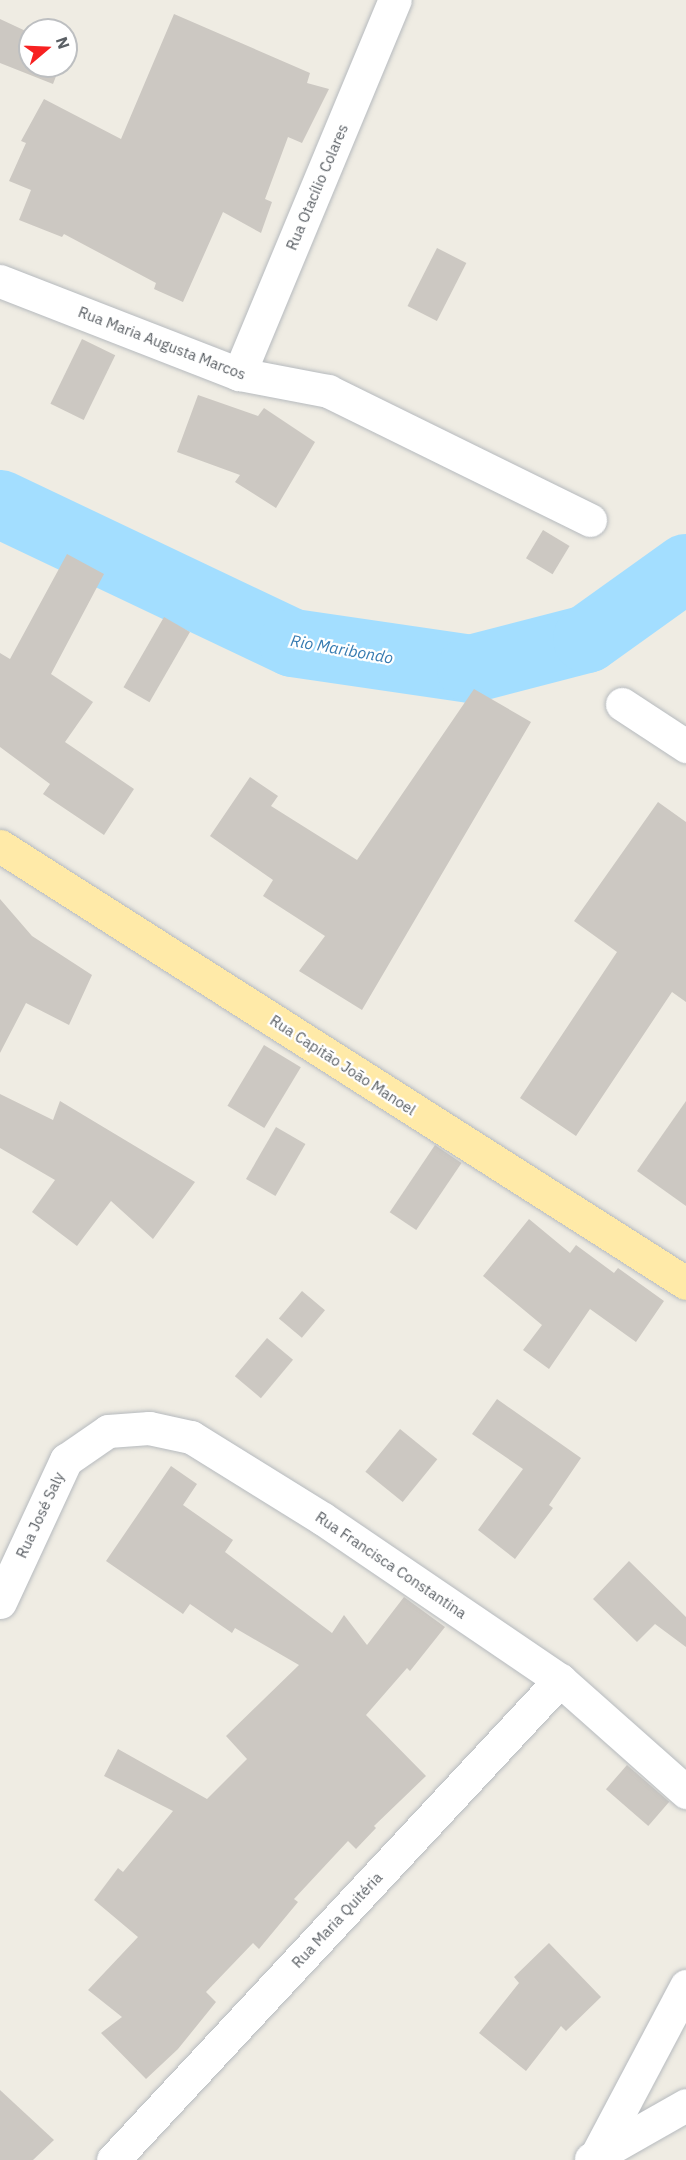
<!DOCTYPE html>
<html>
<head>
<meta charset="utf-8">
<style>
  body { margin:0 }
  #map { position:relative; width:686px; height:2160px; overflow:hidden; background:#efece3; font-family:"IBM Plex Sans",sans-serif }
  div>[style] { position:absolute }
  .river>* { height:68px; margin:-34px; padding:0 34px; transform-origin:34px; border-radius:34px; background:#a3deff }
  .building>* { inset:0; background:#ccc8c2; transform-origin:0 0 }
  .roads { filter:drop-shadow(0 0 2px #b6babe) drop-shadow(0 0 2px #b6babe) }
  .minor>* { height:33px; margin:-16.5px; padding:0 16.5px; transform-origin:16.5px; border-radius:16.5px; background:#fff }
  .major>* { height:33px; margin:-16.5px; padding:0 16.5px; transform-origin:16.5px; border-radius:16.5px; background:#ffeaa8 }
  span { translate:-50% -50%; white-space:nowrap; text-align:center; line-height:1.15; -webkit-text-stroke:4.5px #fff; paint-order:stroke }
  .street-label { font-size:15px; color:#5b6065 }
  .water-label { font-size:16px; color:#367bb1; font-style:italic }
  .north { position:absolute; left:18px; top:18px; width:60px; height:60px; box-sizing:border-box; background:#fff; border:2px solid #bdbfc1; border-radius:50%; rotate:71deg; font-size:16px; font-weight:700; line-height:24px; text-align:center; color:#5b6065 }
  .north::after { content:''; display:block; margin:auto; width:21px; height:27px; background:#f72121; clip-path:polygon(50% 0,100% 100%,50% 72%,0 100%) }
</style>
</head>
<body>
<div id="map">
  <div class="river">
    <i style="left:0;top:504px;width:324px;rotate:25.4deg"></i>
    <i style="left:293px;top:643px;width:180px;rotate:8.3deg"></i>
    <i style="left:471px;top:669px;width:120px;rotate:-14.5deg"></i>
    <i style="left:587px;top:639px;width:122px;rotate:-35.6deg"></i>
  </div>
  <div class="building">
    <i style="clip-path:polygon(174px 14px,310px 73px,307px 83px,329px 89px,302px 143px,288px 137px,265px 199px,272px 202px,261px 233px,223px 212px,183px 302px,154px 289px,156px 283px,64px 234px,62px 237px,19px 220px,31px 190px,9px 181px,26px 143px,21px 141px,44px 99px,121px 139px)"></i>
    <i style="clip-path:polygon(0 19px,30px 33px,30px 66px,60px 66px,53px 84px,0 63px)"></i>
    <i style="left:437px;top:248px;width:33px;height:65px;rotate:27deg"></i>
    <i style="left:82px;top:339px;width:37px;height:72px;rotate:26deg"></i>
    <i style="clip-path:polygon(198px 395px,258px 416px,264px 408px,315px 442px,276px 508px,235px 482px,240px 475px,177px 452px)"></i>
    <i style="left:543px;top:530px;width:31px;height:33px;rotate:31deg"></i>
    <i style="clip-path:polygon(67px 554px,104px 574px,51px 674px,93px 702px,65px 742px,134px 789px,104px 835px,43px 794px,50px 784px,0 747px,0 653px,10px 659px)"></i>
    <i style="left:164px;top:617px;width:30px;height:81px;rotate:30deg"></i>
    <i style="clip-path:polygon(474px 689px,531px 722px,362px 1010px,299px 971px,325px 936px,263px 896px,273px 880px,210px 836px,250px 777px,278px 796px,271px 806px,357px 860px)"></i>
    <i style="clip-path:polygon(658px 802px,686px 822px,686px 1002px,672px 992px,576px 1136px,520px 1098px,617px 952px,574px 921px)"></i>
    <i style="clip-path:polygon(0 899px,32px 936px,92px 975px,69px 1025px,26px 1003px,0 1053px)"></i>
    <i style="left:264px;top:1045px;width:43px;height:71px;rotate:31deg"></i>
    <i style="clip-path:polygon(0 1094px,53px 1120px,60px 1101px,195px 1182px,153px 1239px,111px 1201px,77px 1246px,32px 1212px,55px 1180px,0 1148px)"></i>
    <i style="clip-path:polygon(686px 1101px,686px 1206px,637px 1171px)"></i>
    <i style="left:276px;top:1127px;width:34px;height:60px;rotate:30deg"></i>
    <i style="left:435px;top:1145px;width:32px;height:81px;rotate:34deg"></i>
    <i style="clip-path:polygon(529px 1219px,570px 1253px,576px 1245px,614px 1273px,618px 1268px,664px 1301px,636px 1342px,590px 1309px,549px 1369px,523px 1350px,542px 1325px,483px 1276px)"></i>
    <i style="left:302px;top:1291px;width:30px;height:36px;rotate:40deg"></i>
    <i style="left:267px;top:1338px;width:34px;height:50px;rotate:40deg"></i>
    <i style="clip-path:polygon(497px 1399px,581px 1458px,549px 1505px,553px 1508px,515px 1559px,478px 1530px,523px 1469px,472px 1434px)"></i>
    <i style="left:400px;top:1429px;width:48px;height:55px;rotate:39deg"></i>
    <i style="clip-path:polygon(171px 1466px,197px 1484px,183px 1505px,233px 1540px,225px 1552px,332px 1633px,344px 1615px,367px 1645px,404px 1597px,445px 1627px,410px 1671px,407px 1668px,366px 1715px,426px 1776px,374px 1826px,376px 1828px,356px 1849px,348px 1841px,294px 1899px,298px 1902px,259px 1949px,253px 1943px,206px 1992px,216px 2002px,178px 2049px,146px 2079px,101px 2033px,122px 2017px,88px 1990px,138px 1937px,94px 1900px,118px 1868px,123px 1872px,173px 1811px,104px 1776px,118px 1749px,207px 1799px,247px 1759px,226px 1736px,299px 1665px,235px 1628px,232px 1633px,190px 1604px,183px 1614px,106px 1561px)"></i>
    <i style="clip-path:polygon(629px 1561px,686px 1617px,686px 1647px,655px 1624px,637px 1642px,593px 1599px)"></i>
    <i style="left:627px;top:1765px;width:56px;height:32px;rotate:41deg"></i>
    <i style="clip-path:polygon(549px 1943px,601px 1997px,566px 2031px,561px 2026px,526px 2071px,479px 2033px,519px 1983px,514px 1977px)"></i>
    <i style="clip-path:polygon(0 2090px,54px 2140px,33px 2160px,0 2160px)"></i>
  </div>
  <div class="roads">
    <div class="minor">
      <i style="left:0;top:281px;width:256px;rotate:21.3deg"></i>
      <i style="left:239px;top:374px;width:91px;rotate:10.8deg"></i>
      <i style="left:328px;top:391px;width:292px;rotate:26.2deg"></i>
      <i style="left:239px;top:374px;width:405px;rotate:-67.4deg"></i>
      <i style="left:622px;top:704px;width:77px;rotate:33.3deg"></i>
      <i style="left:0;top:1602px;width:157px;rotate:-65.1deg"></i>
      <i style="left:66px;top:1460px;width:51px;rotate:-34.6deg"></i>
      <i style="left:108px;top:1431px;width:41px;rotate:-4.2deg"></i>
      <i style="left:149px;top:1428px;width:43px;rotate:12.1deg"></i>
      <i style="left:191px;top:1437px;width:155px;rotate:31.8deg"></i>
      <i style="left:323px;top:1519px;width:287px;rotate:34.2deg"></i>
      <i style="left:560px;top:1680px;width:169px;rotate:41.6deg"></i>
      <i style="left:591px;top:2159px;width:109px;rotate:-29.6deg"></i>
      <i style="left:113px;top:2160px;width:656px;rotate:-47.04deg"></i>
      <i style="left:594px;top:2160px;width:197px;rotate:-62.1deg"></i>
    </div>
    <div class="major">
      <i style="left:0;top:846px;width:813px;rotate:32.5deg"></i>
    </div>
  </div>
  <div class="street-label">
    <span style="left:317px;top:187px;rotate:-67deg">Rua Otacílio Colares</span>
    <span style="left:162px;top:343px;rotate:21deg">Rua Maria Augusta Marcos</span>
    <span style="left:343px;top:1065px;rotate:33deg">Rua Capitão João Manoel</span>
    <span style="left:40px;top:1515px;rotate:-65deg">Rua José Saly</span>
    <span style="left:391px;top:1565px;rotate:34deg">Rua Francisca Constantina</span>
    <span style="left:337px;top:1920px;rotate:-47deg">Rua Maria Quitéria</span>
  </div>
  <div class="water-label">
    <span style="left:342px;top:649px;rotate:10deg">Rio Maribondo</span>
  </div>
  <div class="north">N</div>
</div>
</body>
</html>
